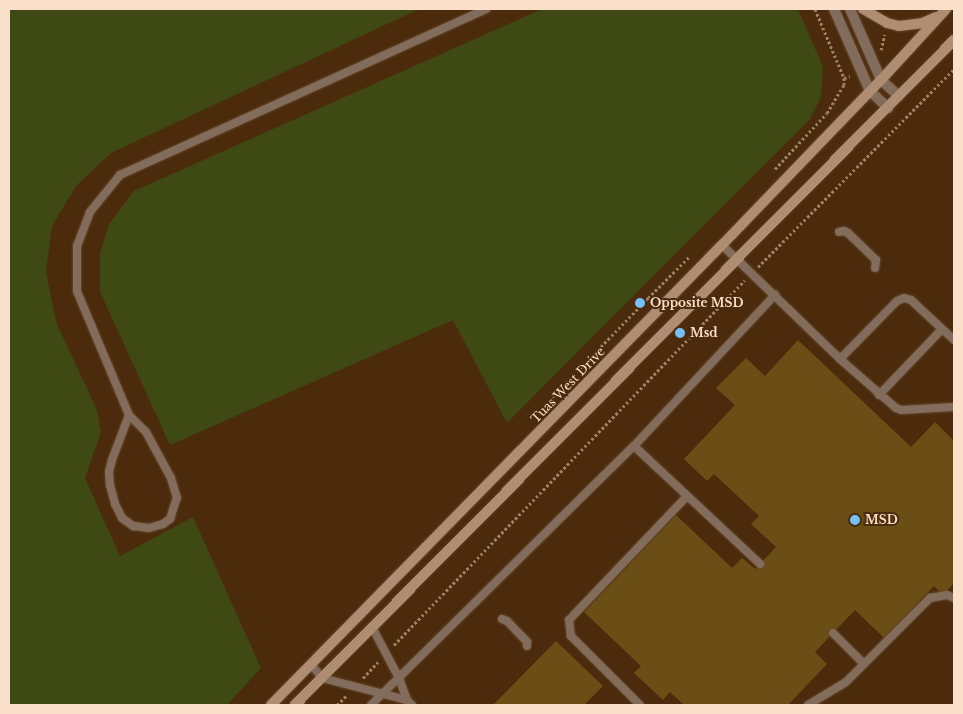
<!DOCTYPE html>
<html>
<head>
<meta charset="utf-8">
<style>
  body { margin:0 }
  #map { position:relative; width:963px; height:714px; overflow:hidden; background:#4b2b0c; font-family:"Libre Baskerville",serif }
  div>[style] { position:absolute }
  .green>* { inset:0; background:#3e4913 }
  .building>* { inset:0; background:#6b4e16 }
  .path>* { height:3px; margin-top:-1.5px; transform-origin:0; background:repeating-linear-gradient(90deg,#9e8167 0 2.5px,transparent 0 5px) }
  .roads { filter:drop-shadow(0 0 1px #67482b) drop-shadow(0 0 1px #67482b) }
  .service>* { height:8px; margin:-4px; padding:0 4px; transform-origin:4px; border-radius:4px; background:#826d5d }
  .tertiary>* { height:10px; margin:-5px; padding:0 5px; transform-origin:5px; border-radius:5px; background:#826d5d }
  .secondary>* { height:10px; margin:-5px; padding:0 5px; transform-origin:5px; border-radius:5px; background:#ae8d73 }
  .dots>* { width:14px; height:14px; translate:-50% -50%; box-sizing:border-box; border:2px solid #4b2b0c; border-radius:50% }
  span { translate:-50% -50%; white-space:nowrap; text-align:center; line-height:1.15; -webkit-text-stroke:4px #4b2b0c; paint-order:stroke }
  .poi-label { font-size:12px; color:#fadfcb; font-weight:700 }
  .left { translate:0 -50%; text-align:left }
  .street-label { font-size:12px; color:#fadfcb }
  .frame { position:absolute; inset:0; border:10px solid #fadfcb; pointer-events:none }
</style>
</head>
<body>
<div id="map">
  <div class="green">
    <i style="clip-path:polygon(9px 9px,419px 9px,111px 153px,76px 186px,52px 226px,46px 272px,56px 322px,97px 410px,101px 432px,85px 478px,120px 556px,193px 517px,261px 668px,227px 705px,9px 705px)"></i>
    <i style="clip-path:polygon(542px 9px,798px 9px,823px 67px,821px 97px,810px 119px,507px 423px,453px 320px,170px 445px,100px 292px,100px 253px,109px 224px,134px 191px)"></i>
  </div>
  <div class="building">
    <i style="clip-path:polygon(798px 340px,911px 447px,935px 422px,954px 441px,954px 583px,943px 595px,934px 586px,884px 638px,855px 610px,815px 652px,827px 664px,788px 705px,684px 705px,670px 692px,663px 700px,634px 673px,641px 666px,584px 612px,676px 515px,732px 568px,742px 558px,755px 569px,776px 547px,751px 524px,759px 516px,714px 474px,707px 481px,684px 459px,735px 405px,716px 388px,746px 358px,765px 376px)"></i>
    <i style="clip-path:polygon(556px 641px,603px 686px,584px 705px,493px 705px)"></i>
  </div>
  <div class="path">
    <i style="left:815px;top:9px;width:75px;rotate:67.2deg"></i>
    <i style="left:881px;top:50px;width:16px;rotate:-76deg"></i>
    <i style="left:775px;top:169px;width:76px;rotate:-47.1deg"></i>
    <i style="left:827px;top:113px;width:33px;rotate:-59deg"></i>
    <i style="left:844px;top:85px;width:7px;rotate:-90deg"></i>
    <i style="left:844px;top:78px;width:6px;rotate:-18deg"></i>
    <i style="left:758px;top:267px;width:279px;rotate:-45.3deg"></i>
    <i style="left:648px;top:298px;width:58px;rotate:-45deg"></i>
    <i style="left:535px;top:415px;width:163px;rotate:-46deg"></i>
    <i style="left:394px;top:645px;width:506px;rotate:-46.12deg"></i>
    <i style="left:363px;top:678px;width:22px;rotate:-47deg"></i>
    <i style="left:337px;top:705px;width:14px;rotate:-45deg"></i>
  </div>
  <div class="roads">
    <div class="service">
      <i style="left:839px;top:232px;width:5px;rotate:-11deg"></i>
      <i style="left:844px;top:231px;width:4px;rotate:27deg"></i>
      <i style="left:848px;top:233px;width:39px;rotate:44deg"></i>
      <i style="left:876px;top:260px;width:8px;rotate:97deg"></i>
      <i style="left:722px;top:245px;width:164px;rotate:44deg"></i>
      <i style="left:840px;top:359px;width:74px;rotate:41.2deg"></i>
      <i style="left:896px;top:408px;width:5px;rotate:22deg"></i>
      <i style="left:901px;top:410px;width:53px;rotate:-3.2deg"></i>
      <i style="left:840px;top:359px;width:81px;rotate:-45.5deg"></i>
      <i style="left:897px;top:301px;width:8px;rotate:-23deg"></i>
      <i style="left:904px;top:298px;width:7px;rotate:16deg"></i>
      <i style="left:911px;top:300px;width:59px;rotate:42.9deg"></i>
      <i style="left:879px;top:395px;width:91px;rotate:-46.3deg"></i>
      <i style="left:129px;top:415px;width:48px;rotate:110.7deg"></i>
      <i style="left:112px;top:460px;width:12px;rotate:104deg"></i>
      <i style="left:109px;top:472px;width:13px;rotate:86deg"></i>
      <i style="left:110px;top:485px;width:20px;rotate:75deg"></i>
      <i style="left:115px;top:504px;width:16px;rotate:63deg"></i>
      <i style="left:122px;top:518px;width:14px;rotate:36deg"></i>
      <i style="left:133px;top:526px;width:16px;rotate:7deg"></i>
      <i style="left:149px;top:528px;width:15px;rotate:-16deg"></i>
      <i style="left:163px;top:524px;width:9px;rotate:-36deg"></i>
      <i style="left:170px;top:519px;width:22px;rotate:-72deg"></i>
      <i style="left:177px;top:498px;width:21px;rotate:-107deg"></i>
      <i style="left:171px;top:478px;width:52px;rotate:-118.5deg"></i>
      <i style="left:146px;top:432px;width:24px;rotate:-135deg"></i>
      <i style="left:129px;top:415px;width:134px;rotate:-112.8deg"></i>
      <i style="left:77px;top:291px;width:45px;rotate:-90deg"></i>
      <i style="left:77px;top:246px;width:36px;rotate:-69deg"></i>
      <i style="left:90px;top:212px;width:48px;rotate:-51deg"></i>
      <i style="left:120px;top:175px;width:402px;rotate:-24.4deg"></i>
      <i style="left:634px;top:446px;width:173px;rotate:43.1deg"></i>
      <i style="left:502px;top:619px;width:5px;rotate:22deg"></i>
      <i style="left:507px;top:621px;width:29px;rotate:46deg"></i>
      <i style="left:527px;top:642px;width:4px;rotate:90deg"></i>
      <i style="left:372px;top:627px;width:58px;rotate:62.1deg"></i>
      <i style="left:399px;top:678px;width:23px;rotate:70deg"></i>
      <i style="left:407px;top:700px;width:7px;rotate:45deg"></i>
      <i style="left:833px;top:633px;width:42px;rotate:45deg"></i>
      <i style="left:311px;top:664px;width:18px;rotate:52deg"></i>
      <i style="left:322px;top:678px;width:88px;rotate:14.5deg"></i>
      <i style="left:371px;top:705px;width:369px;rotate:-44.6deg"></i>
      <i style="left:634px;top:446px;width:207px;rotate:-47deg"></i>
      <i style="left:640px;top:705px;width:98px;rotate:-135deg"></i>
      <i style="left:571px;top:636px;width:16px;rotate:-97deg"></i>
      <i style="left:569px;top:620px;width:171px;rotate:-46.4deg"></i>
      <i style="left:808px;top:705px;width:44px;rotate:-31.2deg"></i>
      <i style="left:846px;top:682px;width:119px;rotate:-45deg"></i>
      <i style="left:930px;top:598px;width:17px;rotate:-10deg"></i>
      <i style="left:947px;top:595px;width:8px;rotate:23deg"></i>
    </div>
    <div class="tertiary">
      <i style="left:834px;top:9px;width:90px;rotate:66.3deg"></i>
      <i style="left:870px;top:91px;width:25px;rotate:43deg"></i>
      <i style="left:850px;top:9px;width:77px;rotate:66.4deg"></i>
      <i style="left:881px;top:80px;width:24px;rotate:42deg"></i>
    </div>
    <div class="secondary">
      <i style="left:863px;top:9px;width:28px;rotate:30deg"></i>
      <i style="left:887px;top:23px;width:12px;rotate:14deg"></i>
      <i style="left:899px;top:26px;width:23px;rotate:-7deg"></i>
      <i style="left:922px;top:23px;width:15px;rotate:-23deg"></i>
      <i style="left:271px;top:705px;width:644px;rotate:-45.57deg"></i>
      <i style="left:722px;top:245px;width:229px;rotate:-46.1deg"></i>
      <i style="left:881px;top:80px;width:96px;rotate:-47.5deg"></i>
      <i style="left:295px;top:705px;width:936px;rotate:-45.26deg"></i>
    </div>
  </div>
  <div class="dots">
    <i style="left:640px;top:303px;background:#73c1f5"></i>
    <i style="left:680px;top:333px;background:#73c1f5"></i>
    <i style="left:855px;top:520px;background:#73c1f5"></i>
  </div>
  <div class="poi-label">
    <span class="left" style="left:650px;top:303px">Opposite MSD</span>
    <span class="left" style="left:690px;top:333px">Msd</span>
    <span class="left" style="left:865px;top:520px">MSD</span>
  </div>
  <div class="street-label">
    <span style="left:568px;top:385px;rotate:-46deg">Tuas West Drive</span>
  </div>
  <div class="frame"></div>
</div>
</body>
</html>
